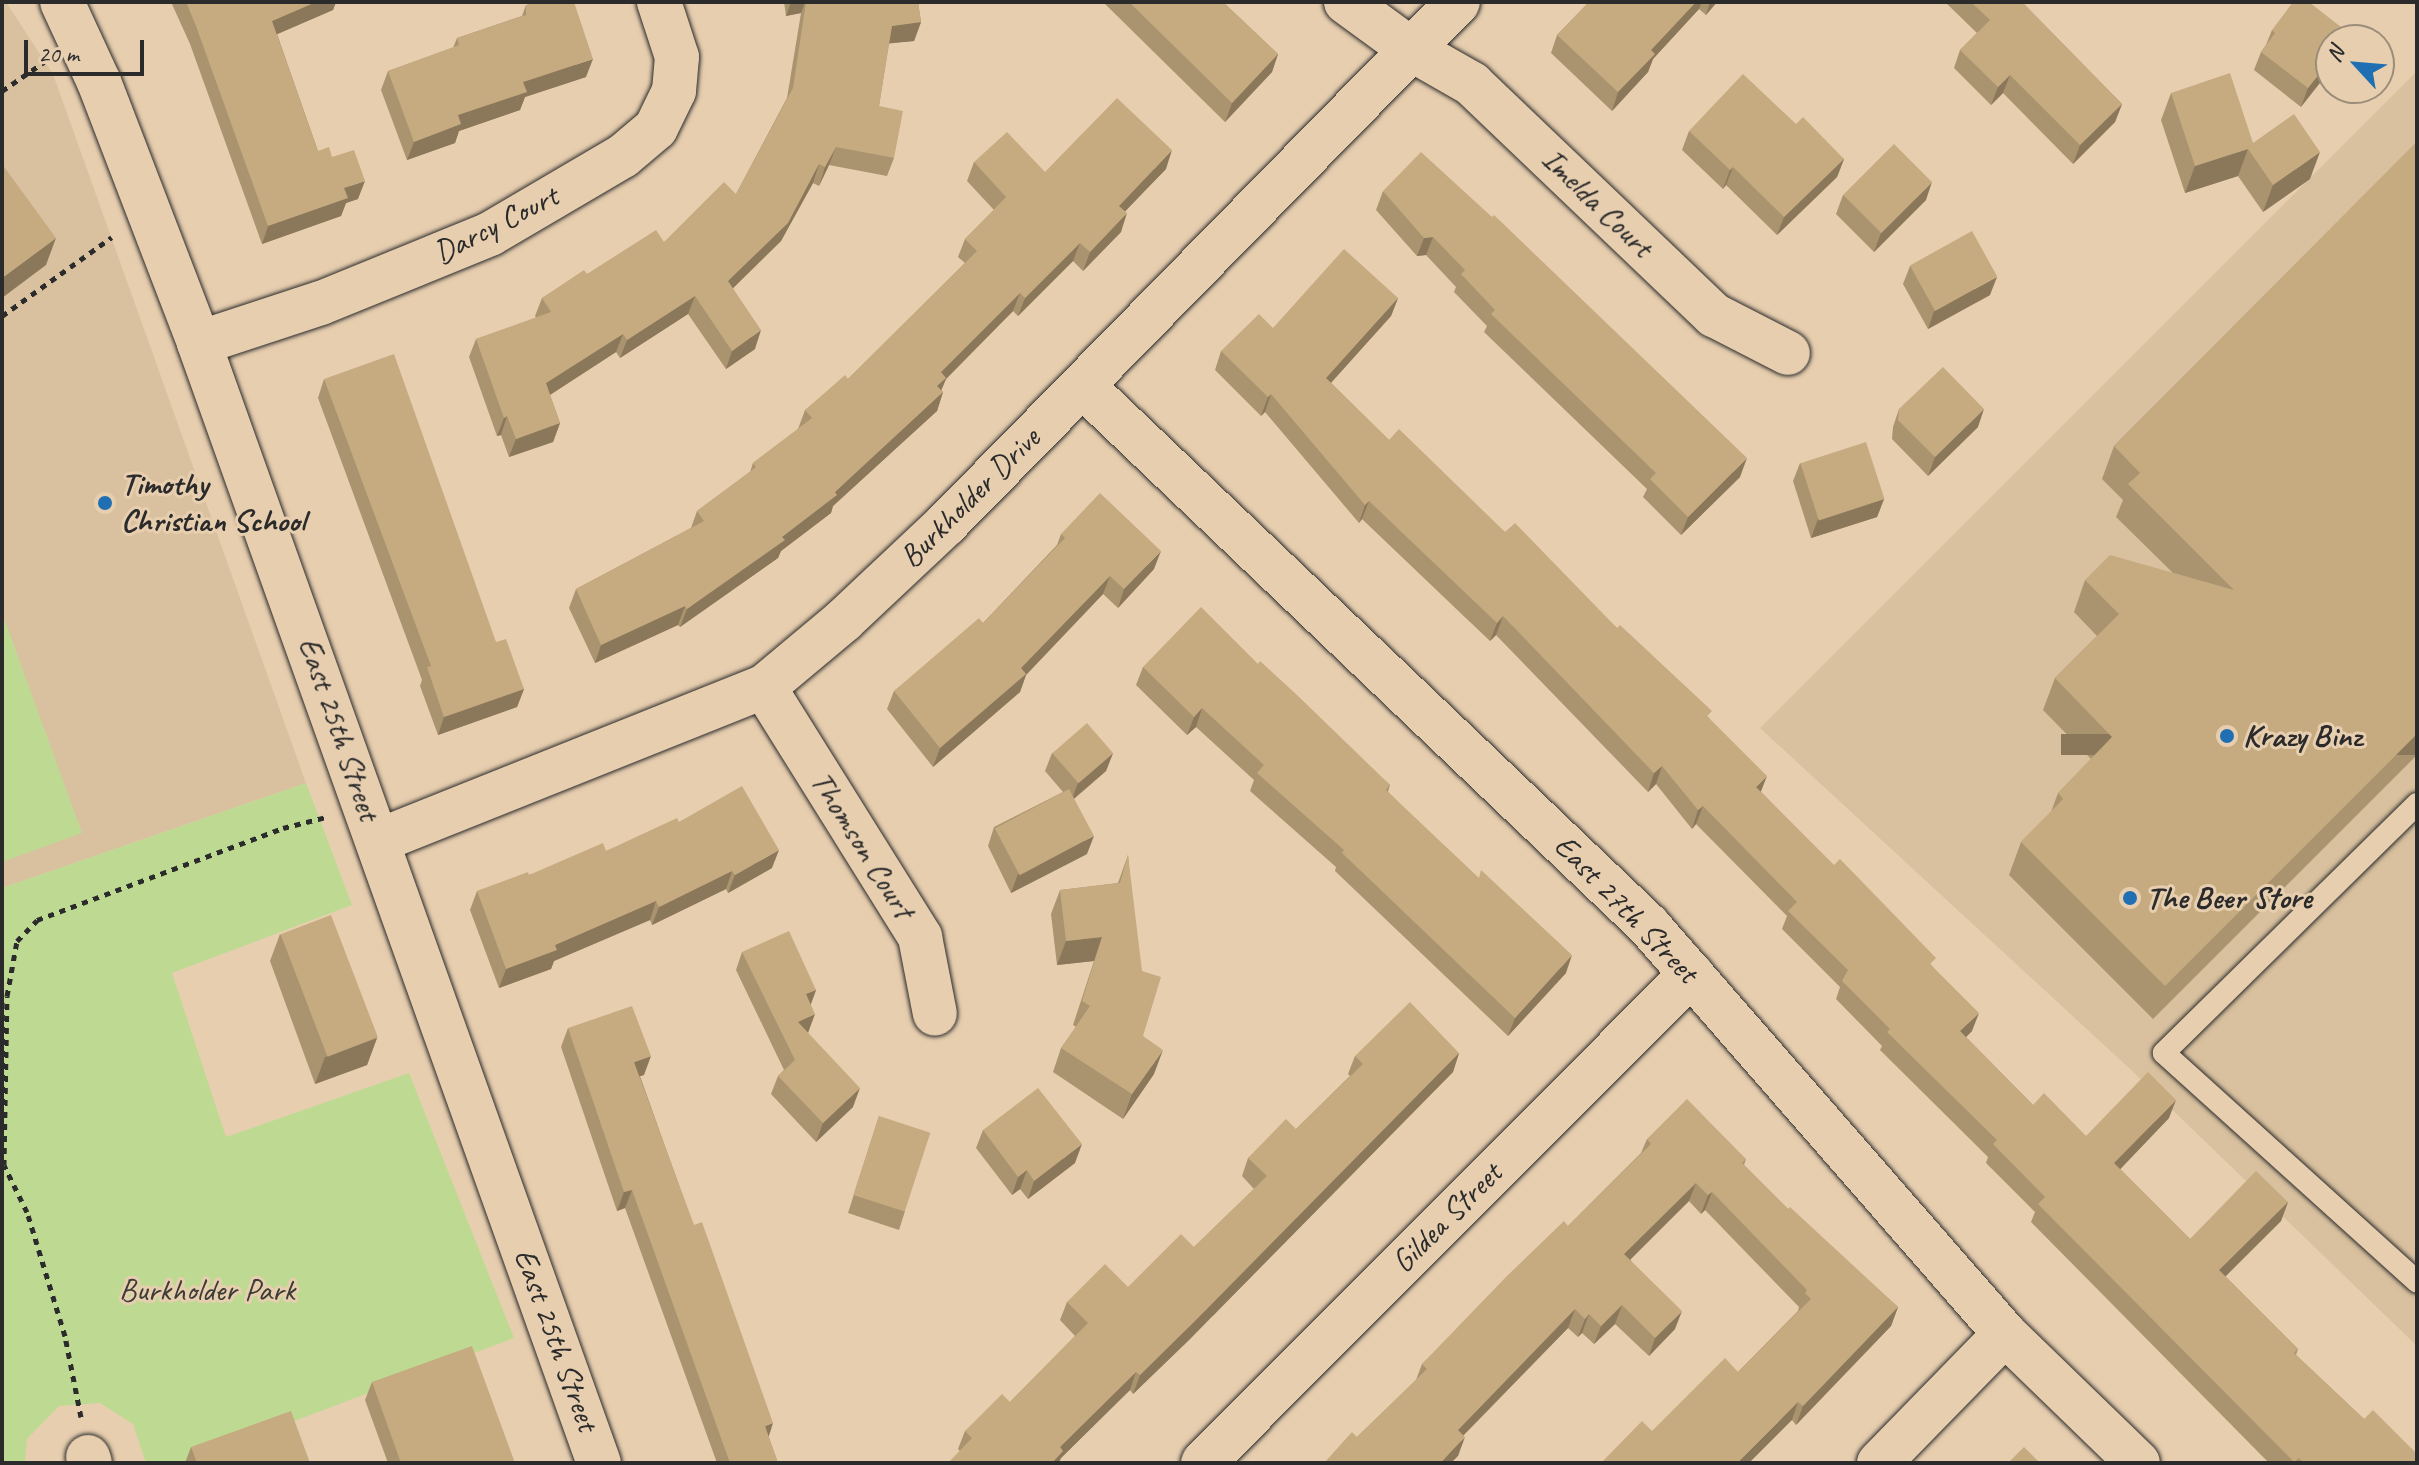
<!DOCTYPE html>
<html>
<head>
<meta charset="utf-8">
<style>
  body { margin:0 }
  #map { position:relative; width:2419px; height:1465px; overflow:hidden; background:#e7ceaf; font-family:Caveat,sans-serif }
  div>[style] { position:absolute }
  .built>* { inset:0; background:#d9c19f }
  .green>* { inset:0; background:#beda92 }
  .path>* { height:5px; margin-top:-2.5px; transform-origin:0; background:repeating-linear-gradient(90deg,#2b2b2b 0 6px,transparent 0 12px) }
  .roads { filter:drop-shadow(0 0 2px #2b2b2b) drop-shadow(0 0 2px #2b2b2b) }
  .service>* { height:22px; margin:-11px; padding:0 11px; transform-origin:11px; border-radius:11px; background:#e7ceaf }
  .minor>* { height:44px; margin:-22px; padding:0 22px; transform-origin:22px; border-radius:22px; background:#e7ceaf }
  .wall>* { inset:0; background:#aa936f }
  .shaded-wall>* { inset:0; background:#8b785a; transform-origin:0 0 }
  .building>* { inset:0; background:#c6ab81; transform-origin:0 0 }
  .dots>* { width:22px; height:22px; translate:-50% -50%; box-sizing:border-box; border:4px solid #e7ceaf; border-radius:50% }
  span { translate:-50% -50%; white-space:nowrap; text-align:center; line-height:1.15; -webkit-text-stroke:6px #e7ceaf; paint-order:stroke }
  .street-label { font-size:32px; color:#2b2b2b }
  .poi-label { font-size:32px; color:#2b2b2b; font-weight:700 }
  .left { translate:0 -50%; text-align:left }
  .park-label { font-size:32px; color:#3a3c35 }
  .frame { position:absolute; inset:0; border:4px solid #2b2b2b; pointer-events:none }
  .north { position:absolute; left:2315px; top:24px; width:80px; height:80px; box-sizing:border-box; background:#e7ceaf; border:2px solid #9c8d7a; border-radius:50%; rotate:296deg; font-size:22px; font-weight:700; line-height:32px; text-align:center; color:#2b2b2b }
  .north::after { content:''; display:block; margin:auto; width:28px; height:36px; background:#1f6fb2; clip-path:polygon(50% 0,100% 100%,50% 72%,0 100%) }
  .scale { position:absolute; left:24px; top:40px; width:120px; height:36px; box-sizing:border-box; border:4px solid #2b2b2b; border-top:0; padding-left:10px; font-size:24px; line-height:28px; white-space:nowrap; color:#2b2b2b; -webkit-text-stroke:6px #e7ceaf; paint-order:stroke }
</style>
</head>
<body>
<div id="map">
  <div class="built">
    <i style="clip-path:polygon(2px 2px,6px 2px,53px 74px,306px 783px,2px 888px)"></i>
    <i style="clip-path:polygon(2417px 71px,2417px 1346px,2129px 1068px,1760px 728px)"></i>
  </div>
  <div class="green">
    <i style="clip-path:polygon(5px 621px,82px 833px,2px 862px,2px 622px)"></i>
    <i style="clip-path:polygon(306px 783px,352px 905px,172px 973px,226px 1137px,409px 1073px,514px 1338px,183px 1463px,146px 1463px,133px 1424px,100px 1403px,59px 1406px,27px 1439px,25px 1463px,2px 1463px,2px 888px)"></i>
  </div>
  <div class="path">
    <i style="left:2px;top:91px;width:51px;rotate:-34.6deg"></i>
    <i style="left:2px;top:316px;width:135px;rotate:-35.7deg"></i>
    <i style="left:81px;top:1417px;width:83px;rotate:-101.2deg"></i>
    <i style="left:65px;top:1336px;width:130px;rotate:-107deg"></i>
    <i style="left:27px;top:1212px;width:52px;rotate:-116.1deg"></i>
    <i style="left:4px;top:1165px;width:169px;rotate:-89deg"></i>
    <i style="left:7px;top:996px;width:56px;rotate:-79.7deg"></i>
    <i style="left:17px;top:941px;width:29px;rotate:-46deg"></i>
    <i style="left:37px;top:920px;width:263px;rotate:-20.5deg"></i>
    <i style="left:283px;top:828px;width:44px;rotate:-14.3deg"></i>
  </div>
  <div class="roads">
    <div class="service">
      <i style="left:2417px;top:804px;width:355px;rotate:135.5deg"></i>
      <i style="left:2164px;top:1053px;width:341px;rotate:42.1deg"></i>
    </div>
    <div class="minor">
      <i style="left:62px;top:2px;width:88px;rotate:65.2deg"></i>
      <i style="left:99px;top:82px;width:280px;rotate:69deg"></i>
      <i style="left:199px;top:343px;width:1189px;rotate:70.35deg"></i>
      <i style="left:1346px;top:2px;width:78px;rotate:36.1deg"></i>
      <i style="left:1409px;top:48px;width:73px;rotate:29.7deg"></i>
      <i style="left:1472px;top:84px;width:335px;rotate:43.7deg"></i>
      <i style="left:1714px;top:315px;width:83px;rotate:27.2deg"></i>
      <i style="left:199px;top:343px;width:128px;rotate:-18.2deg"></i>
      <i style="left:321px;top:303px;width:183px;rotate:-22.2deg"></i>
      <i style="left:490px;top:234px;width:154px;rotate:-30.4deg"></i>
      <i style="left:623px;top:156px;width:43px;rotate:-40.3deg"></i>
      <i style="left:656px;top:128px;width:41px;rotate:-64.1deg"></i>
      <i style="left:674px;top:91px;width:34px;rotate:-85deg"></i>
      <i style="left:677px;top:57px;width:58px;rotate:-108.1deg"></i>
      <i style="left:1083px;top:386px;width:781px;rotate:43.65deg"></i>
      <i style="left:1648px;top:925px;width:543px;rotate:48.88deg"></i>
      <i style="left:2005px;top:1334px;width:185px;rotate:44.1deg"></i>
      <i style="left:764px;top:687px;width:295px;rotate:58deg"></i>
      <i style="left:920px;top:937px;width:78px;rotate:79deg"></i>
      <i style="left:378px;top:841px;width:416px;rotate:-21.8deg"></i>
      <i style="left:764px;top:687px;width:104px;rotate:-39.9deg"></i>
      <i style="left:844px;top:620px;width:140px;rotate:-43.3deg"></i>
      <i style="left:946px;top:524px;width:731px;rotate:-45.55deg"></i>
      <i style="left:88px;top:1457px;width:6px;rotate:72deg"></i>
      <i style="left:1203px;top:1463px;width:691px;rotate:-45.06deg"></i>
      <i style="left:1879px;top:1463px;width:180px;rotate:-45.7deg"></i>
    </div>
  </div>
  <div class="wall">
    <i style="clip-path:polygon(171px 2px,336px 2px,333px 10px,277px 34px,318px 151px,332px 157px,358px 199px,346px 203px,341px 216px,262px 244px,190px 44px)"></i>
    <i style="clip-path:polygon(784px 2px,918px 2px,921px 22px,914px 41px,889px 43px,879px 106px,894px 158px,887px 176px,829px 165px,819px 186px,813px 183px,781px 241px,733px 288px,755px 349px,726px 369px,688px 314px,620px 358px,616px 352px,550px 395px,560px 423px,553px 442px,509px 457px,501px 435px,497px 436px,469px 357px,476px 339px,536px 318px,535px 316px,542px 298px,587px 274px,664px 242px,736px 194px,787px 98px,801px 13px,786px 16px)"></i>
    <i style="clip-path:polygon(1103px 2px,1223px 2px,1278px 54px,1272px 72px,1225px 122px)"></i>
    <i style="clip-path:polygon(1589px 2px,1717px 2px,1706px 15px,1699px 9px,1653px 59px,1648px 72px,1612px 111px,1551px 53px,1557px 35px)"></i>
    <i style="clip-path:polygon(1945px 2px,2022px 2px,2122px 104px,2115px 122px,2073px 164px,2003px 93px,1991px 105px,1954px 68px,1960px 50px,1977px 33px)"></i>
    <i style="clip-path:polygon(526px 5px,586px 77px,525px 97px,520px 110px,459px 131px,455px 143px,407px 160px,381px 90px,388px 71px,453px 48px,457px 38px,522px 16px)"></i>
    <i style="clip-path:polygon(2272px 30px,2350px 34px,2301px 107px,2254px 70px,2261px 52px,2266px 45px)"></i>
    <i style="clip-path:polygon(2171px 93px,2253px 143px,2310px 179px,2263px 212px,2238px 176px,2185px 193px,2161px 120px)"></i>
    <i style="clip-path:polygon(1796px 124px,1844px 159px,1837px 177px,1777px 235px,1726px 185px,1723px 189px,1682px 150px,1689px 131px)"></i>
    <i style="clip-path:polygon(2417px 142px,2417px 755px,2153px 1019px,2009px 875px,2021px 842px,2051px 812px,2058px 793px,2091px 759px,2043px 710px,2055px 678px,2097px 636px,2074px 612px,2085px 580px,2173px 573px,2116px 517px,2123px 500px,2102px 479px,2114px 446px)"></i>
    <i style="clip-path:polygon(974px 162px,1045px 172px,1166px 169px,1125px 211px,1121px 232px,1083px 271px,1073px 261px,1018px 316px,1013px 311px,946px 379px,941px 390px,943px 392px,937px 411px,833px 506px,831px 513px,781px 551px,778px 558px,680px 627px,678px 625px,595px 663px,569px 608px,576px 589px,691px 528px,697px 511px,750px 472px,753px 463px,798px 429px,805px 410px,848px 379px,965px 263px,958px 257px,965px 239px,994px 210px,967px 181px)"></i>
    <i style="clip-path:polygon(1383px 191px,1740px 477px,1681px 535px,1643px 497px,1647px 489px,1484px 332px,1487px 326px,1454px 292px,1456px 287px,1426px 255px,1417px 256px,1376px 210px)"></i>
    <i style="clip-path:polygon(1843px 195px,1926px 200px,1874px 252px,1836px 214px)"></i>
    <i style="clip-path:polygon(1910px 266px,1990px 295px,1928px 329px,1903px 284px)"></i>
    <i style="clip-path:polygon(1398px 298px,1391px 316px,1331px 383px,1389px 440px,1505px 532px,1617px 628px,1709px 718px,1761px 792px,1933px 967px,1972px 1031px,1966px 1037px,2033px 1105px,2086px 1136px,2169px 1118px,2120px 1169px,2190px 1239px,2288px 1202px,2281px 1221px,2225px 1276px,2298px 1349px,2296px 1355px,2364px 1419px,2417px 1463px,2269px 1463px,2031px 1222px,2035px 1212px,1986px 1163px,1988px 1157px,1880px 1050px,1882px 1046px,1836px 999px,1840px 987px,1782px 929px,1787px 916px,1696px 824px,1692px 829px,1656px 784px,1648px 792px,1496px 635px,1490px 641px,1362px 519px,1359px 523px,1265px 412px,1261px 416px,1215px 370px,1221px 351px,1273px 328px)"></i>
    <i style="clip-path:polygon(324px 379px,496px 642px,524px 689px,517px 707px,438px 735px,420px 686px,422px 680px,318px 398px)"></i>
    <i style="clip-path:polygon(1899px 409px,1978px 427px,1928px 476px,1892px 439px,1893px 427px)"></i>
    <i style="clip-path:polygon(1800px 463px,1884px 499px,1877px 517px,1811px 538px,1793px 481px)"></i>
    <i style="clip-path:polygon(1061px 534px,1154px 569px,1118px 608px,1103px 594px,1026px 675px,1020px 692px,933px 767px,887px 709px,894px 691px,983px 623px,1057px 545px)"></i>
    <i style="clip-path:polygon(1258px 664px,1390px 785px,1388px 792px,1566px 973px,1508px 1036px,1335px 871px,1336px 867px,1250px 791px,1254px 780px,1196px 727px,1187px 735px,1136px 685px,1143px 667px)"></i>
    <i style="clip-path:polygon(1052px 753px,1113px 753px,1106px 771px,1074px 799px,1087px 854px,1011px 893px,988px 846px,994px 827px,1063px 792px,1045px 771px)"></i>
    <i style="clip-path:polygon(679px 822px,772px 868px,728px 893px,726px 889px,652px 925px,650px 920px,554px 961px,551px 969px,499px 988px,470px 910px,477px 891px,606px 851px)"></i>
    <i style="clip-path:polygon(1128px 855px,1143px 1036px,1154px 1074px,1123px 1119px,1053px 1072px,1061px 1048px,1076px 1027px,1073px 1025px,1094px 961px,1057px 965px,1051px 914px,1060px 890px,1118px 883px)"></i>
    <i style="clip-path:polygon(280px 934px,377px 1038px,367px 1065px,315px 1084px,270px 961px)"></i>
    <i style="clip-path:polygon(742px 952px,816px 990px,811px 1004px,808px 1033px,853px 1107px,816px 1142px,771px 1094px,778px 1076px,784px 1070px,736px 970px)"></i>
    <i style="clip-path:polygon(568px 1028px,644px 1075px,640px 1076px,778px 1463px,717px 1463px,625px 1208px,617px 1211px,561px 1047px)"></i>
    <i style="clip-path:polygon(1459px 1053px,1453px 1072px,1189px 1340px,1133px 1394px,1130px 1390px,1061px 1458px,960px 1451px,958px 1449px,965px 1431px,1010px 1402px,1075px 1336px,1060px 1320px,1067px 1302px,1128px 1287px,1194px 1247px,1254px 1189px,1242px 1176px,1248px 1158px,1296px 1129px,1350px 1076px,1348px 1074px,1355px 1056px)"></i>
    <i style="clip-path:polygon(879px 1116px,905px 1211px,899px 1230px,848px 1213px)"></i>
    <i style="clip-path:polygon(983px 1130px,1075px 1163px,1028px 1199px,1020px 1189px,1012px 1195px,976px 1148px)"></i>
    <i style="clip-path:polygon(1647px 1139px,1746px 1159px,1744px 1165px,1788px 1209px,1898px 1307px,1891px 1326px,1796px 1425px,1792px 1420px,1652px 1431px,1738px 1372px,1798px 1311px,1799px 1307px,1705px 1210px,1701px 1214px,1689px 1201px,1630px 1259px,1675px 1329px,1649px 1356px,1615px 1324px,1594px 1344px,1582px 1333px,1578px 1337px,1568px 1328px,1463px 1436px,1458px 1456px,1357px 1437px,1416px 1380px,1422px 1364px,1568px 1226px,1641px 1153px)"></i>
    <i style="clip-path:polygon(372px 1382px,515px 1463px,388px 1463px,365px 1400px)"></i>
    <i style="clip-path:polygon(191px 1447px,310px 1463px,185px 1463px)"></i>
  </div>
  <div class="shaded-wall">
    <i style="clip-path:polygon(316px 2px,336px 2px,333px 10px,266px 39px,272px 21px)"></i>
    <i style="clip-path:polygon(791px 2px,805px 2px,801px 13px,786px 16px)"></i>
    <i style="clip-path:polygon(1696px 2px,1702px 2px,1699px 9px,1653px 59px,1648px 72px,1612px 111px,1618px 92px,1651px 50px)"></i>
    <i style="clip-path:polygon(1710px 2px,1717px 2px,1706px 15px)"></i>
    <i style="clip-path:polygon(921px 22px,914px 41px,885px 44px,892px 26px)"></i>
    <i style="clip-path:polygon(1278px 54px,1272px 72px,1225px 122px,1232px 103px)"></i>
    <i style="clip-path:polygon(593px 59px,586px 77px,525px 97px,520px 110px,459px 131px,455px 143px,407px 160px,414px 142px,458px 115px,523px 82px)"></i>
    <i style="clip-path:polygon(2331px 59px,2331px 69px,2301px 107px,2308px 88px)"></i>
    <i style="clip-path:polygon(2010px 75px,2003px 93px,1991px 105px,1998px 87px)"></i>
    <i style="clip-path:polygon(2122px 104px,2115px 122px,2073px 164px,2080px 145px)"></i>
    <i style="clip-path:polygon(836px 147px,829px 165px,819px 186px,825px 167px)"></i>
    <i style="clip-path:polygon(2248px 149px,2238px 176px,2185px 193px,2195px 166px)"></i>
    <i style="clip-path:polygon(1172px 150px,1166px 169px,1113px 224px,1119px 206px)"></i>
    <i style="clip-path:polygon(2320px 152px,2310px 179px,2263px 212px,2273px 185px)"></i>
    <i style="clip-path:polygon(1844px 159px,1837px 177px,1777px 235px,1784px 217px)"></i>
    <i style="clip-path:polygon(819px 164px,813px 183px,781px 241px,721px 300px,728px 281px)"></i>
    <i style="clip-path:polygon(1733px 167px,1726px 185px,1723px 189px,1730px 170px)"></i>
    <i style="clip-path:polygon(365px 181px,358px 199px,346px 203px,341px 216px,262px 244px,268px 226px,344px 188px)"></i>
    <i style="clip-path:polygon(1932px 182px,1926px 200px,1874px 252px,1881px 233px)"></i>
    <i style="clip-path:polygon(1127px 213px,1121px 232px,1083px 271px,1090px 252px)"></i>
    <i style="clip-path:polygon(1433px 237px,1426px 255px,1417px 256px,1424px 238px)"></i>
    <i style="clip-path:polygon(56px 238px,46px 265px,2px 298px,2px 278px)"></i>
    <i style="clip-path:polygon(1080px 243px,1073px 261px,1018px 316px,1025px 298px)"></i>
    <i style="clip-path:polygon(1997px 277px,1990px 295px,1928px 329px,1934px 311px)"></i>
    <i style="clip-path:polygon(1020px 293px,1013px 311px,946px 379px,939px 396px,943px 392px,937px 411px,833px 506px,831px 513px,781px 551px,778px 558px,680px 627px,687px 609px,782px 537px,835px 492px,941px 372px)"></i>
    <i style="clip-path:polygon(695px 296px,688px 314px,620px 358px,627px 340px)"></i>
    <i style="clip-path:polygon(1398px 298px,1391px 316px,1319px 396px,1326px 378px)"></i>
    <i style="clip-path:polygon(761px 330px,755px 349px,726px 369px,732px 351px)"></i>
    <i style="clip-path:polygon(623px 334px,616px 352px,539px 402px,546px 383px)"></i>
    <i style="clip-path:polygon(1271px 394px,1265px 412px,1261px 416px,1268px 397px)"></i>
    <i style="clip-path:polygon(1984px 409px,1978px 427px,1928px 476px,1935px 457px)"></i>
    <i style="clip-path:polygon(507px 416px,501px 435px,497px 436px,504px 418px)"></i>
    <i style="clip-path:polygon(560px 423px,553px 442px,509px 457px,516px 439px)"></i>
    <i style="clip-path:polygon(1747px 458px,1740px 477px,1681px 535px,1688px 517px)"></i>
    <i style="clip-path:polygon(1884px 499px,1877px 517px,1811px 538px,1818px 519px)"></i>
    <i style="clip-path:polygon(1369px 501px,1362px 519px,1359px 523px,1365px 505px)"></i>
    <i style="clip-path:polygon(1161px 551px,1154px 569px,1118px 608px,1124px 589px)"></i>
    <i style="clip-path:polygon(1110px 576px,1103px 594px,1026px 675px,1020px 692px,933px 767px,940px 748px,1021px 668px)"></i>
    <i style="clip-path:polygon(685px 606px,678px 625px,595px 663px,601px 645px)"></i>
    <i style="clip-path:polygon(1503px 616px,1496px 635px,1490px 641px,1497px 623px)"></i>
    <i style="clip-path:polygon(524px 689px,517px 707px,438px 735px,444px 717px)"></i>
    <i style="clip-path:polygon(1202px 708px,1196px 727px,1187px 735px,1194px 717px)"></i>
    <i style="left:2417px;top:734px;width:21px;height:356px;rotate:90deg"></i>
    <i style="clip-path:polygon(1113px 753px,1106px 771px,1071px 801px,1078px 783px)"></i>
    <i style="clip-path:polygon(1662px 766px,1656px 784px,1648px 792px,1654px 773px)"></i>
    <i style="clip-path:polygon(1767px 776px,1760px 794px,1756px 787px)"></i>
    <i style="clip-path:polygon(1703px 806px,1696px 824px,1692px 829px,1698px 810px)"></i>
    <i style="clip-path:polygon(1094px 836px,1087px 854px,1011px 893px,1018px 874px)"></i>
    <i style="clip-path:polygon(779px 850px,772px 868px,728px 893px,735px 875px)"></i>
    <i style="clip-path:polygon(732px 871px,726px 889px,652px 925px,659px 907px)"></i>
    <i style="clip-path:polygon(656px 901px,650px 920px,554px 961px,551px 969px,499px 988px,506px 969px,555px 945px)"></i>
    <i style="clip-path:polygon(1102px 937px,1094px 961px,1057px 965px,1066px 941px)"></i>
    <i style="clip-path:polygon(1572px 955px,1566px 973px,1508px 1036px,1515px 1018px)"></i>
    <i style="clip-path:polygon(816px 990px,809px 1009px,806px 994px)"></i>
    <i style="clip-path:polygon(1979px 1013px,1972px 1031px,1953px 1050px,1960px 1031px)"></i>
    <i style="clip-path:polygon(815px 1014px,808px 1033px,791px 1041px,798px 1022px)"></i>
    <i style="clip-path:polygon(377px 1038px,367px 1065px,315px 1084px,325px 1057px)"></i>
    <i style="clip-path:polygon(1163px 1050px,1154px 1074px,1123px 1119px,1132px 1094px)"></i>
    <i style="clip-path:polygon(1459px 1053px,1453px 1072px,1189px 1340px,1133px 1394px,1140px 1375px)"></i>
    <i style="clip-path:polygon(651px 1056px,644px 1075px,628px 1080px,634px 1062px)"></i>
    <i style="clip-path:polygon(860px 1088px,853px 1107px,816px 1142px,823px 1123px)"></i>
    <i style="clip-path:polygon(2176px 1100px,2169px 1118px,2108px 1182px,2114px 1163px)"></i>
    <i style="clip-path:polygon(1082px 1144px,1075px 1163px,1028px 1199px,1034px 1181px)"></i>
    <i style="clip-path:polygon(1027px 1170px,1020px 1189px,1012px 1195px,1018px 1177px)"></i>
    <i style="clip-path:polygon(1696px 1183px,1689px 1201px,1618px 1272px,1624px 1254px)"></i>
    <i style="clip-path:polygon(632px 1190px,625px 1208px,617px 1211px,624px 1192px)"></i>
    <i style="clip-path:polygon(1712px 1192px,1705px 1210px,1701px 1214px,1708px 1195px)"></i>
    <i style="clip-path:polygon(2288px 1202px,2281px 1221px,2213px 1289px,2219px 1270px)"></i>
    <i style="clip-path:polygon(1622px 1305px,1615px 1324px,1594px 1344px,1601px 1326px)"></i>
    <i style="clip-path:polygon(1898px 1307px,1891px 1326px,1796px 1425px,1803px 1406px)"></i>
    <i style="clip-path:polygon(1575px 1309px,1568px 1328px,1451px 1448px,1458px 1430px)"></i>
    <i style="clip-path:polygon(1682px 1311px,1675px 1329px,1649px 1356px,1655px 1338px)"></i>
    <i style="clip-path:polygon(1589px 1314px,1582px 1333px,1578px 1337px,1585px 1319px)"></i>
    <i style="clip-path:polygon(1136px 1372px,1130px 1390px,1061px 1458px,1059px 1463px,1052px 1463px,1060px 1447px)"></i>
    <i style="clip-path:polygon(1798px 1402px,1792px 1420px,1749px 1463px,1737px 1463px)"></i>
    <i style="clip-path:polygon(773px 1423px,767px 1442px,765px 1426px)"></i>
    <i style="clip-path:polygon(1465px 1437px,1458px 1456px,1451px 1463px,1440px 1463px)"></i>
  </div>
  <div class="building">
    <i style="clip-path:polygon(186px 2px,316px 2px,272px 21px,318px 151px,329px 147px,332px 157px,354px 150px,365px 181px,344px 188px,348px 198px,268px 226px,196px 26px)"></i>
    <i style="clip-path:polygon(535px 2px,574px 2px,593px 59px,523px 82px,527px 92px,458px 115px,461px 124px,414px 142px,388px 71px,459px 45px,457px 38px,526px 15px,526px 5px)"></i>
    <i style="clip-path:polygon(806px 2px,918px 2px,921px 22px,892px 26px,879px 106px,903px 111px,894px 158px,836px 147px,825px 167px,819px 164px,788px 223px,728px 281px,761px 330px,732px 351px,695px 296px,627px 340px,623px 334px,546px 383px,560px 423px,516px 439px,507px 416px,504px 418px,476px 339px,551px 312px,542px 298px,584px 270px,587px 274px,656px 230px,664px 242px,724px 182px,736px 194px,793px 88px)"></i>
    <i style="clip-path:polygon(1129px 2px,1223px 2px,1278px 54px,1232px 103px)"></i>
    <i style="clip-path:polygon(1589px 2px,1696px 2px,1651px 50px,1655px 54px,1618px 92px,1557px 35px)"></i>
    <i style="clip-path:polygon(1971px 2px,2022px 2px,2122px 104px,2080px 145px,2010px 75px,1998px 87px,1960px 50px,1990px 20px)"></i>
    <i style="clip-path:polygon(2293px 2px,2309px 2px,2350px 34px,2346px 40px,2331px 40px,2331px 59px,2308px 88px,2261px 52px,2275px 33px,2272px 30px)"></i>
    <i style="clip-path:polygon(2230px 73px,2253px 143px,2294px 114px,2320px 152px,2273px 185px,2248px 149px,2195px 166px,2171px 93px)"></i>
    <i style="clip-path:polygon(1743px 74px,1796px 124px,1803px 117px,1844px 159px,1784px 217px,1733px 167px,1730px 170px,1689px 131px)"></i>
    <i style="clip-path:polygon(1117px 98px,1172px 150px,1119px 206px,1127px 213px,1090px 252px,1080px 243px,1025px 298px,1020px 293px,941px 372px,946px 378px,937px 386px,943px 392px,835px 492px,837px 495px,782px 537px,785px 540px,687px 609px,685px 606px,601px 645px,576px 589px,704px 521px,697px 511px,756px 467px,753px 463px,812px 418px,805px 410px,845px 375px,848px 379px,977px 251px,965px 239px,1006px 197px,974px 162px,1007px 132px,1045px 172px)"></i>
    <i style="clip-path:polygon(2417px 142px,2417px 734px,2165px 986px,2021px 842px,2063px 799px,2058px 793px,2112px 737px,2055px 678px,2119px 614px,2085px 580px,2110px 555px,2234px 590px,2128px 484px,2140px 473px,2114px 446px)"></i>
    <i style="left:1894px;top:144px;width:54px;height:72px;rotate:45deg"></i>
    <i style="clip-path:polygon(1421px 152px,1492px 217px,1494px 215px,1747px 458px,1688px 517px,1650px 479px,1656px 473px,1491px 314px,1495px 310px,1461px 274px,1465px 270px,1433px 237px,1424px 238px,1383px 191px)"></i>
    <i style="clip-path:polygon(2px 164px,56px 238px,2px 278px)"></i>
    <i style="left:1972px;top:231px;width:52px;height:71px;rotate:61deg"></i>
    <i style="clip-path:polygon(1344px 249px,1398px 298px,1326px 378px,1389px 440px,1399px 429px,1505px 532px,1515px 523px,1617px 628px,1620px 625px,1712px 711px,1707px 716px,1767px 776px,1756px 787px,1834px 865px,1840px 859px,1936px 958px,1930px 964px,1979px 1013px,1960px 1031px,2033px 1105px,2044px 1093px,2086px 1136px,2148px 1072px,2176px 1100px,2114px 1163px,2190px 1239px,2256px 1171px,2288px 1202px,2219px 1270px,2298px 1349px,2294px 1353px,2364px 1419px,2373px 1410px,2417px 1454px,2417px 1463px,2304px 1463px,2299px 1458px,2294px 1462px,2038px 1204px,2045px 1197px,1993px 1144px,1997px 1140px,1887px 1032px,1890px 1029px,1842px 981px,1848px 970px,1788px 911px,1797px 902px,1703px 806px,1698px 810px,1662px 766px,1654px 773px,1503px 616px,1497px 623px,1369px 501px,1365px 505px,1271px 394px,1268px 397px,1221px 351px,1259px 314px,1273px 328px)"></i>
    <i style="clip-path:polygon(394px 354px,496px 642px,506px 639px,524px 689px,444px 717px,427px 667px,431px 666px,324px 379px)"></i>
    <i style="clip-path:polygon(1943px 367px,1984px 409px,1935px 457px,1898px 420px,1899px 409px)"></i>
    <i style="left:1866px;top:442px;width:60px;height:69px;rotate:72deg"></i>
    <i style="clip-path:polygon(1100px 493px,1161px 551px,1124px 589px,1110px 576px,1021px 668px,1026px 674px,940px 748px,894px 691px,979px 618px,983px 623px,1065px 538px,1061px 534px)"></i>
    <i style="clip-path:polygon(1201px 607px,1258px 664px,1260px 661px,1297px 695px,1390px 785px,1386px 790px,1479px 878px,1481px 870px,1572px 955px,1515px 1018px,1342px 853px,1344px 850px,1257px 773px,1264px 765px,1202px 708px,1194px 717px,1143px 667px)"></i>
    <i style="left:1087px;top:723px;width:40px;height:46px;rotate:49deg"></i>
    <i style="clip-path:polygon(742px 786px,779px 850px,735px 875px,732px 871px,659px 907px,656px 901px,555px 945px,557px 950px,506px 969px,477px 891px,528px 872px,529px 875px,603px 843px,606px 851px,677px 818px,679px 822px)"></i>
    <i style="left:1069px;top:789px;width:53px;height:84px;rotate:62deg"></i>
    <i style="clip-path:polygon(1128px 855px,1142px 971px,1161px 977px,1143px 1036px,1163px 1050px,1132px 1094px,1061px 1048px,1090px 1006px,1082px 1001px,1102px 937px,1066px 941px,1060px 890px,1120px 883px)"></i>
    <i style="left:331px;top:915px;width:131px;height:54px;rotate:69deg"></i>
    <i style="clip-path:polygon(789px 931px,816px 990px,806px 994px,815px 1014px,798px 1022px,860px 1088px,823px 1123px,778px 1076px,795px 1060px,742px 952px)"></i>
    <i style="clip-path:polygon(1410px 1002px,1459px 1053px,1195px 1321px,1140px 1375px,1136px 1372px,1060px 1447px,1063px 1451px,1052px 1463px,948px 1463px,972px 1438px,965px 1431px,1002px 1394px,1010px 1402px,1088px 1323px,1067px 1302px,1105px 1264px,1128px 1287px,1181px 1234px,1194px 1247px,1267px 1176px,1248px 1158px,1286px 1119px,1296px 1129px,1363px 1064px,1355px 1056px)"></i>
    <i style="clip-path:polygon(632px 1006px,651px 1056px,634px 1062px,694px 1225px,702px 1222px,773px 1423px,765px 1426px,778px 1463px,730px 1463px,632px 1190px,624px 1192px,568px 1028px)"></i>
    <i style="clip-path:polygon(1038px 1088px,1082px 1144px,1034px 1181px,1027px 1170px,1018px 1177px,983px 1130px)"></i>
    <i style="clip-path:polygon(1687px 1099px,1746px 1159px,1742px 1163px,1788px 1209px,1790px 1207px,1898px 1307px,1803px 1406px,1798px 1402px,1737px 1463px,1601px 1463px,1642px 1421px,1652px 1431px,1725px 1358px,1738px 1372px,1811px 1299px,1805px 1293px,1807px 1290px,1712px 1192px,1708px 1195px,1696px 1183px,1624px 1254px,1682px 1311px,1655px 1338px,1622px 1305px,1601px 1326px,1589px 1314px,1585px 1319px,1575px 1309px,1458px 1430px,1465px 1437px,1440px 1463px,1324px 1463px,1352px 1432px,1357px 1437px,1427px 1369px,1422px 1364px,1507px 1276px,1564px 1221px,1568px 1226px,1651px 1144px,1647px 1139px)"></i>
    <i style="left:879px;top:1116px;width:54px;height:83px;rotate:18deg"></i>
    <i style="clip-path:polygon(472px 1346px,515px 1463px,401px 1463px,372px 1382px)"></i>
    <i style="clip-path:polygon(291px 1411px,310px 1463px,197px 1463px,191px 1447px)"></i>
    <i style="clip-path:polygon(2024px 1447px,2040px 1463px,2008px 1463px)"></i>
  </div>
  <div class="dots">
    <i style="left:105px;top:503px;background:#1f6fb2"></i>
    <i style="left:2227px;top:736px;background:#1f6fb2"></i>
    <i style="left:2130px;top:898px;background:#1f6fb2"></i>
  </div>
  <div class="street-label">
    <span style="left:1597px;top:203px;rotate:44deg">Imelda Court</span>
    <span style="left:496px;top:225px;rotate:-27deg">Darcy Court</span>
    <span style="left:970px;top:498px;rotate:-45deg">Burkholder Drive</span>
    <span style="left:339px;top:729px;rotate:71deg">East 25th Street</span>
    <span style="left:862px;top:845px;rotate:58deg">Thomson Court</span>
    <span style="left:1626px;top:909px;rotate:46deg">East 27th Street</span>
    <span style="left:1447px;top:1218px;rotate:-45deg">Gildea Street</span>
    <span style="left:556px;top:1340px;rotate:70deg">East 25th Street</span>
  </div>
  <div class="poi-label">
    <span class="left" style="left:121px;top:503px">Timothy<br>Christian School</span>
    <span class="left" style="left:2243px;top:736px">Krazy Binz</span>
    <span class="left" style="left:2146px;top:898px">The Beer Store</span>
  </div>
  <div class="park-label">
    <span style="left:207px;top:1290px">Burkholder Park</span>
  </div>
  <div class="frame"></div>
  <div class="north">N</div>
  <div class="scale">20 m</div>
</div>
</body>
</html>
